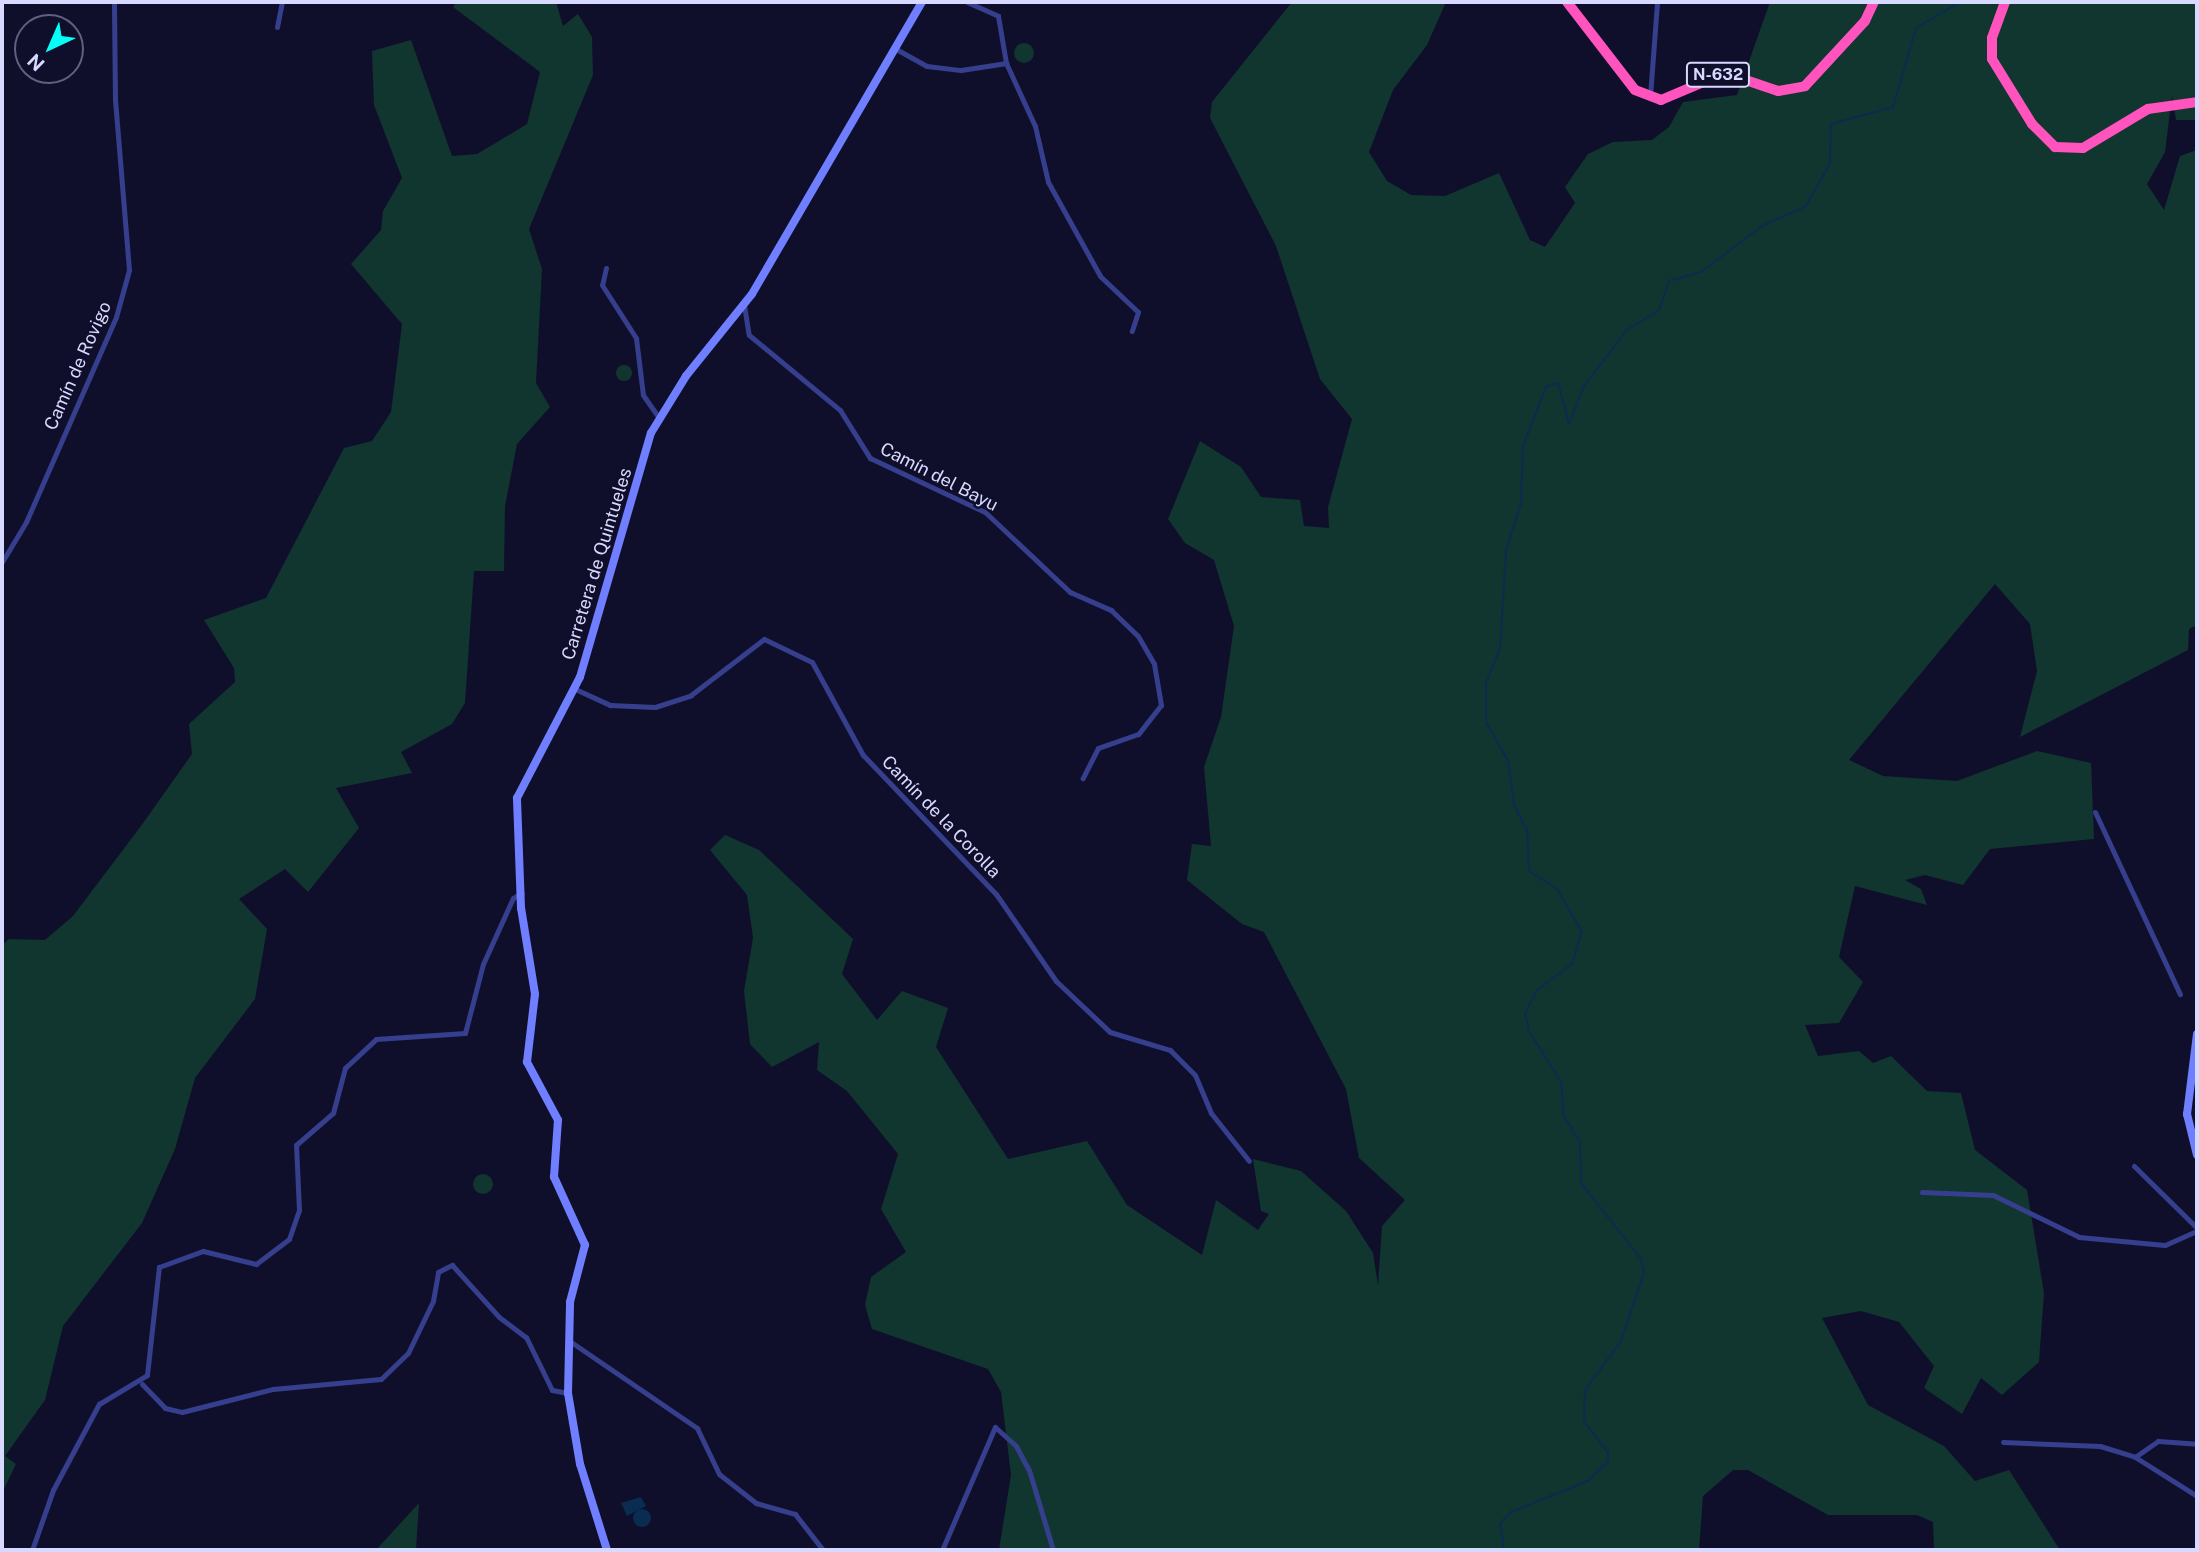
<!DOCTYPE html>
<html>
<head>
<meta charset="utf-8">
<style>
  body { margin:0 }
  #map { position:relative; width:2199px; height:1552px; overflow:hidden; background:#100f2b; font-family:"Public Sans",sans-serif }
  div>[style] { position:absolute }
  .green>* { inset:0; background:#11352f }
  .round { border-radius:50% }
  .water>* { inset:0; background:#092c50 }
  .stream>* { height:2px; margin:-1px; padding:0 1px; transform-origin:1px; border-radius:1px; background:#092c50 }
  .street>* { height:5px; margin:-2.5px; padding:0 2.5px; transform-origin:2.5px; border-radius:2.5px; background:#363f8d }
  .secondary>* { height:8px; margin:-4px; padding:0 4px; transform-origin:4px; border-radius:4px; background:#6f7fff }
  .highway>* { height:10px; margin:-5px; padding:0 5px; transform-origin:5px; border-radius:5px; background:#ff53bd }
  span { translate:-50% -50%; white-space:nowrap; text-align:center; line-height:1.15; -webkit-text-stroke:5px #100f2b; paint-order:stroke }
  .shield-label span { padding:2px 5px; background:#100f2b; border:2px solid; border-radius:5px; -webkit-text-stroke-width:0 }
  .shield-label { font-size:16px; color:#d8d9ff; font-weight:700 }
  .street-label { font-size:18px; color:#d8d9ff }
  .frame { position:absolute; inset:0; border:4px solid #d8d9ff; pointer-events:none }
  .north { position:absolute; left:14px; top:14px; width:70px; height:70px; box-sizing:border-box; background:#100f2b; border:2px solid #606080; border-radius:50%; rotate:224deg; font-size:19px; font-weight:700; line-height:28px; text-align:center; color:#d8d9ff }
  .north::after { content:''; display:block; margin:auto; width:24px; height:32px; background:#04fff7; clip-path:polygon(50% 0,100% 100%,50% 72%,0 100%) }
</style>
</head>
<body>
<div id="map">
  <div class="green">
    <i style="clip-path:polygon(457px 2px,556px 2px,563px 26px,578px 14px,592px 37px,593px 75px,529px 229px,542px 269px,536px 383px,550px 407px,517px 444px,505px 506px,504px 571px,474px 571px,465px 703px,452px 724px,401px 752px,412px 773px,336px 788px,359px 828px,308px 892px,285px 869px,239px 899px,267px 929px,255px 999px,195px 1078px,175px 1149px,142px 1223px,63px 1326px,45px 1400px,5px 1456px,16px 1464px,2px 1493px,2px 945px,9px 939px,45px 940px,73px 916px,141px 826px,192px 754px,189px 724px,235px 682px,234px 668px,204px 620px,266px 598px,344px 448px,372px 441px,391px 412px,402px 324px,351px 264px,381px 230px,383px 211px,402px 178px,374px 105px,372px 51px,411px 40px,452px 156px,477px 154px,527px 124px,540px 72px,453px 7px)"></i>
    <i style="clip-path:polygon(1292px 2px,1446px 2px,1427px 45px,1393px 90px,1369px 152px,1387px 181px,1411px 195px,1445px 196px,1499px 173px,1530px 240px,1545px 247px,1575px 203px,1565px 187px,1588px 154px,1613px 142px,1652px 140px,1669px 127px,1683px 102px,1737px 95px,1770px 2px,2197px 2px,2197px 120px,2176px 120px,2172px 96px,2165px 152px,2147px 184px,2164px 210px,2180px 156px,2197px 150px,2197px 625px,2189px 629px,2188px 650px,2020px 737px,2037px 671px,2030px 624px,1995px 584px,1849px 760px,1883px 776px,1957px 781px,2037px 751px,2091px 763px,2094px 839px,1990px 849px,1963px 885px,1925px 875px,1905px 880px,1921px 889px,1927px 905px,1855px 886px,1839px 957px,1863px 982px,1839px 1023px,1805px 1025px,1818px 1056px,1859px 1051px,1873px 1063px,1891px 1056px,1927px 1091px,1961px 1093px,1975px 1150px,2027px 1190px,2044px 1293px,2039px 1362px,2002px 1395px,1981px 1378px,1962px 1414px,1924px 1388px,1934px 1366px,1899px 1322px,1861px 1311px,1822px 1318px,1868px 1405px,1944px 1446px,1975px 1481px,2009px 1470px,2060px 1550px,1934px 1550px,1933px 1522px,1917px 1515px,1828px 1515px,1748px 1470px,1733px 1470px,1703px 1496px,1699px 1550px,999px 1550px,1011px 1475px,1001px 1392px,988px 1369px,872px 1329px,865px 1305px,871px 1277px,906px 1252px,881px 1209px,898px 1154px,847px 1091px,817px 1070px,819px 1042px,772px 1067px,750px 1044px,744px 991px,753px 938px,747px 895px,710px 850px,725px 835px,759px 850px,853px 939px,842px 974px,877px 1020px,902px 991px,948px 1008px,936px 1047px,1008px 1159px,1087px 1141px,1127px 1205px,1202px 1255px,1216px 1200px,1258px 1230px,1269px 1214px,1261px 1211px,1253px 1159px,1301px 1171px,1346px 1211px,1373px 1253px,1378px 1285px,1382px 1226px,1405px 1200px,1359px 1158px,1346px 1089px,1264px 932px,1242px 924px,1187px 880px,1192px 844px,1211px 846px,1204px 767px,1221px 717px,1234px 626px,1214px 560px,1185px 543px,1168px 519px,1200px 441px,1241px 467px,1261px 497px,1300px 500px,1304px 526px,1329px 528px,1328px 507px,1352px 419px,1320px 379px,1276px 246px,1210px 118px,1212px 102px)"></i>
    <i class="round" style="left:1014px;top:43px;width:20px;height:20px"></i>
    <i class="round" style="left:616px;top:365px;width:16px;height:16px"></i>
    <i class="round" style="left:473px;top:1174px;width:20px;height:20px"></i>
    <i style="clip-path:polygon(419px 1503px,416px 1550px,376px 1550px)"></i>
  </div>
  <div class="water">
    <i style="clip-path:polygon(641px 1497px,646px 1506px,627px 1516px,621px 1503px)"></i>
    <i class="round" style="left:633px;top:1509px;width:18px;height:18px"></i>
  </div>
  <div class="stream">
    <i style="left:1504px;top:1550px;width:27px;rotate:-98deg"></i>
    <i style="left:1500px;top:1523px;width:16px;rotate:-45deg"></i>
    <i style="left:1511px;top:1512px;width:83px;rotate:-21.9deg"></i>
    <i style="left:1588px;top:1481px;width:28px;rotate:-44deg"></i>
    <i style="left:1608px;top:1462px;width:10px;rotate:-90deg"></i>
    <i style="left:1608px;top:1452px;width:39px;rotate:-128deg"></i>
    <i style="left:1584px;top:1421px;width:31px;rotate:-88deg"></i>
    <i style="left:1585px;top:1390px;width:61px;rotate:-53.7deg"></i>
    <i style="left:1621px;top:1341px;width:72px;rotate:-71.3deg"></i>
    <i style="left:1644px;top:1273px;width:14px;rotate:-102deg"></i>
    <i style="left:1641px;top:1259px;width:97px;rotate:-128.3deg"></i>
    <i style="left:1581px;top:1183px;width:41px;rotate:-91.4deg"></i>
    <i style="left:1580px;top:1142px;width:31px;rotate:-122deg"></i>
    <i style="left:1564px;top:1116px;width:35px;rotate:-95deg"></i>
    <i style="left:1561px;top:1081px;width:59px;rotate:-123.1deg"></i>
    <i style="left:1529px;top:1032px;width:19px;rotate:-102deg"></i>
    <i style="left:1525px;top:1013px;width:26px;rotate:-62deg"></i>
    <i style="left:1537px;top:990px;width:44px;rotate:-36.6deg"></i>
    <i style="left:1572px;top:964px;width:34px;rotate:-73deg"></i>
    <i style="left:1582px;top:932px;width:50px;rotate:-120.2deg"></i>
    <i style="left:1557px;top:889px;width:33px;rotate:-147deg"></i>
    <i style="left:1529px;top:871px;width:41px;rotate:-92.8deg"></i>
    <i style="left:1527px;top:830px;width:29px;rotate:-117deg"></i>
    <i style="left:1514px;top:804px;width:43px;rotate:-97.9deg"></i>
    <i style="left:1508px;top:761px;width:45px;rotate:-119.4deg"></i>
    <i style="left:1486px;top:722px;width:39px;rotate:-90deg"></i>
    <i style="left:1486px;top:683px;width:37px;rotate:-68deg"></i>
    <i style="left:1500px;top:649px;width:98px;rotate:-86.5deg"></i>
    <i style="left:1506px;top:551px;width:50px;rotate:-72.6deg"></i>
    <i style="left:1521px;top:503px;width:57px;rotate:-88deg"></i>
    <i style="left:1523px;top:446px;width:63px;rotate:-68.7deg"></i>
    <i style="left:1546px;top:387px;width:13px;rotate:-18deg"></i>
    <i style="left:1558px;top:383px;width:42px;rotate:75deg"></i>
    <i style="left:1569px;top:424px;width:41px;rotate:-68.5deg"></i>
    <i style="left:1584px;top:386px;width:71px;rotate:-52.5deg"></i>
    <i style="left:1627px;top:330px;width:38px;rotate:-32deg"></i>
    <i style="left:1659px;top:310px;width:31px;rotate:-71deg"></i>
    <i style="left:1669px;top:281px;width:33px;rotate:-16deg"></i>
    <i style="left:1701px;top:272px;width:76px;rotate:-37deg"></i>
    <i style="left:1762px;top:226px;width:48px;rotate:-24.4deg"></i>
    <i style="left:1806px;top:206px;width:49px;rotate:-60.8deg"></i>
    <i style="left:1830px;top:163px;width:39px;rotate:-89deg"></i>
    <i style="left:1831px;top:124px;width:64px;rotate:-15.3deg"></i>
    <i style="left:1893px;top:107px;width:82px;rotate:-73.8deg"></i>
    <i style="left:1916px;top:28px;width:51px;rotate:-30.6deg"></i>
  </div>
  <div class="street">
    <i style="left:967px;top:2px;width:34px;rotate:24deg"></i>
    <i style="left:998px;top:16px;width:48px;rotate:80.3deg"></i>
    <i style="left:1006px;top:63px;width:69px;rotate:65.3deg"></i>
    <i style="left:1035px;top:126px;width:57px;rotate:76.9deg"></i>
    <i style="left:1048px;top:182px;width:107px;rotate:61deg"></i>
    <i style="left:1100px;top:276px;width:52px;rotate:43.5deg"></i>
    <i style="left:1138px;top:312px;width:20px;rotate:108deg"></i>
    <i style="left:277px;top:27px;width:25px;rotate:-79deg"></i>
    <i style="left:896px;top:49px;width:35px;rotate:29deg"></i>
    <i style="left:927px;top:66px;width:34px;rotate:7deg"></i>
    <i style="left:961px;top:70px;width:46px;rotate:-8.8deg"></i>
    <i style="left:1650px;top:96px;width:94px;rotate:-85.7deg"></i>
    <i style="left:606px;top:268px;width:17px;rotate:103deg"></i>
    <i style="left:602px;top:285px;width:63px;rotate:57.3deg"></i>
    <i style="left:636px;top:338px;width:57px;rotate:83deg"></i>
    <i style="left:643px;top:395px;width:29px;rotate:55deg"></i>
    <i style="left:744px;top:305px;width:30px;rotate:81deg"></i>
    <i style="left:749px;top:335px;width:118px;rotate:39.5deg"></i>
    <i style="left:840px;top:410px;width:57px;rotate:58deg"></i>
    <i style="left:870px;top:458px;width:127px;rotate:25.2deg"></i>
    <i style="left:985px;top:512px;width:117px;rotate:43.3deg"></i>
    <i style="left:1070px;top:592px;width:45px;rotate:23.7deg"></i>
    <i style="left:1111px;top:610px;width:37px;rotate:44deg"></i>
    <i style="left:1138px;top:636px;width:32px;rotate:60deg"></i>
    <i style="left:1154px;top:664px;width:42px;rotate:80.3deg"></i>
    <i style="left:1161px;top:705px;width:37px;rotate:128deg"></i>
    <i style="left:1138px;top:734px;width:42px;rotate:160.7deg"></i>
    <i style="left:1098px;top:748px;width:34px;rotate:117deg"></i>
    <i style="left:2px;top:562px;width:47px;rotate:-59deg"></i>
    <i style="left:26px;top:522px;width:224px;rotate:-66.3deg"></i>
    <i style="left:116px;top:317px;width:49px;rotate:-74.5deg"></i>
    <i style="left:129px;top:270px;width:170px;rotate:-94.7deg"></i>
    <i style="left:115px;top:101px;width:99px;rotate:-90.6deg"></i>
    <i style="left:573px;top:688px;width:41px;rotate:24.7deg"></i>
    <i style="left:610px;top:705px;width:45px;rotate:2.5deg"></i>
    <i style="left:655px;top:707px;width:38px;rotate:-18deg"></i>
    <i style="left:691px;top:695px;width:92px;rotate:-37.5deg"></i>
    <i style="left:764px;top:639px;width:53px;rotate:25.6deg"></i>
    <i style="left:812px;top:662px;width:106px;rotate:61.3deg"></i>
    <i style="left:863px;top:755px;width:192px;rotate:46.3deg"></i>
    <i style="left:996px;top:894px;width:106px;rotate:55.4deg"></i>
    <i style="left:1056px;top:981px;width:74px;rotate:43.4deg"></i>
    <i style="left:1110px;top:1032px;width:63px;rotate:16.7deg"></i>
    <i style="left:1170px;top:1050px;width:35px;rotate:45deg"></i>
    <i style="left:1195px;top:1075px;width:41px;rotate:67.2deg"></i>
    <i style="left:1211px;top:1113px;width:61px;rotate:51.6deg"></i>
    <i style="left:2095px;top:812px;width:201px;rotate:65deg"></i>
    <i style="left:2134px;top:1166px;width:88px;rotate:44.5deg"></i>
    <i style="left:1922px;top:1192px;width:71px;rotate:2.4deg"></i>
    <i style="left:1993px;top:1195px;width:96px;rotate:26deg"></i>
    <i style="left:2079px;top:1237px;width:86px;rotate:5.3deg"></i>
    <i style="left:2165px;top:1245px;width:35px;rotate:-24deg"></i>
    <i style="left:571px;top:1342px;width:153px;rotate:34.3deg"></i>
    <i style="left:697px;top:1428px;width:51px;rotate:64.4deg"></i>
    <i style="left:719px;top:1474px;width:47px;rotate:38.1deg"></i>
    <i style="left:756px;top:1503px;width:41px;rotate:15.8deg"></i>
    <i style="left:795px;top:1514px;width:46px;rotate:52.1deg"></i>
    <i style="left:142px;top:1384px;width:33px;rotate:46deg"></i>
    <i style="left:165px;top:1408px;width:17px;rotate:13deg"></i>
    <i style="left:182px;top:1412px;width:94px;rotate:-14.2deg"></i>
    <i style="left:273px;top:1389px;width:108px;rotate:-5.3deg"></i>
    <i style="left:381px;top:1379px;width:37px;rotate:-44deg"></i>
    <i style="left:408px;top:1353px;width:58px;rotate:-64.3deg"></i>
    <i style="left:433px;top:1301px;width:29px;rotate:-80deg"></i>
    <i style="left:438px;top:1272px;width:16px;rotate:-27deg"></i>
    <i style="left:452px;top:1265px;width:70px;rotate:47.9deg"></i>
    <i style="left:499px;top:1317px;width:34px;rotate:37deg"></i>
    <i style="left:526px;top:1337px;width:59px;rotate:63.9deg"></i>
    <i style="left:552px;top:1390px;width:16px;rotate:11deg"></i>
    <i style="left:2003px;top:1442px;width:97px;rotate:2.4deg"></i>
    <i style="left:2100px;top:1446px;width:37px;rotate:17deg"></i>
    <i style="left:2135px;top:1457px;width:28px;rotate:-35deg"></i>
    <i style="left:2158px;top:1441px;width:39px;rotate:4deg"></i>
    <i style="left:2135px;top:1457px;width:73px;rotate:32.2deg"></i>
    <i style="left:32px;top:1550px;width:64px;rotate:-70.7deg"></i>
    <i style="left:53px;top:1490px;width:98px;rotate:-61.9deg"></i>
    <i style="left:99px;top:1404px;width:56px;rotate:-31.1deg"></i>
    <i style="left:147px;top:1375px;width:109px;rotate:-83.7deg"></i>
    <i style="left:159px;top:1267px;width:47px;rotate:-20deg"></i>
    <i style="left:203px;top:1251px;width:55px;rotate:13.8deg"></i>
    <i style="left:256px;top:1264px;width:41px;rotate:-37.1deg"></i>
    <i style="left:289px;top:1239px;width:31px;rotate:-71deg"></i>
    <i style="left:299px;top:1210px;width:65px;rotate:-92.6deg"></i>
    <i style="left:296px;top:1145px;width:49px;rotate:-40.9deg"></i>
    <i style="left:333px;top:1113px;width:47px;rotate:-75.1deg"></i>
    <i style="left:345px;top:1068px;width:42px;rotate:-43.1deg"></i>
    <i style="left:376px;top:1039px;width:89px;rotate:-3.9deg"></i>
    <i style="left:465px;top:1033px;width:71px;rotate:-75.4deg"></i>
    <i style="left:483px;top:964px;width:72px;rotate:-65.6deg"></i>
    <i style="left:513px;top:898px;width:10px;rotate:-29deg"></i>
    <i style="left:942px;top:1550px;width:134px;rotate:-66.7deg"></i>
    <i style="left:995px;top:1427px;width:28px;rotate:42deg"></i>
    <i style="left:1016px;top:1446px;width:27px;rotate:62deg"></i>
    <i style="left:1029px;top:1470px;width:84px;rotate:73.3deg"></i>
    <i style="left:1073px;top:1550px;width:6px"></i>
  </div>
  <div class="secondary">
    <i style="left:2197px;top:1034px;width:81px;rotate:97.1deg"></i>
    <i style="left:2187px;top:1114px;width:42px;rotate:76.3deg"></i>
    <i style="left:607px;top:1550px;width:90px;rotate:-107.4deg"></i>
    <i style="left:580px;top:1464px;width:72px;rotate:-99.6deg"></i>
    <i style="left:568px;top:1393px;width:91px;rotate:-88.7deg"></i>
    <i style="left:570px;top:1302px;width:59px;rotate:-75.3deg"></i>
    <i style="left:585px;top:1245px;width:75px;rotate:-114.5deg"></i>
    <i style="left:554px;top:1177px;width:57px;rotate:-86deg"></i>
    <i style="left:558px;top:1120px;width:66px;rotate:-118.1deg"></i>
    <i style="left:527px;top:1062px;width:68px;rotate:-83.3deg"></i>
    <i style="left:535px;top:994px;width:87px;rotate:-99.2deg"></i>
    <i style="left:521px;top:908px;width:110px;rotate:-92.1deg"></i>
    <i style="left:517px;top:798px;width:136px;rotate:-62.5deg"></i>
    <i style="left:580px;top:677px;width:254px;rotate:-73.8deg"></i>
    <i style="left:651px;top:433px;width:67px;rotate:-58.4deg"></i>
    <i style="left:686px;top:376px;width:105px;rotate:-51.2deg"></i>
    <i style="left:752px;top:294px;width:338px;rotate:-59.8deg"></i>
  </div>
  <div class="highway">
    <i style="left:1567px;top:2px;width:111px;rotate:52.3deg"></i>
    <i style="left:1635px;top:90px;width:28px;rotate:21deg"></i>
    <i style="left:1661px;top:100px;width:69px;rotate:-22.9deg"></i>
    <i style="left:1725px;top:73px;width:56px;rotate:18.8deg"></i>
    <i style="left:1778px;top:91px;width:27px;rotate:-10deg"></i>
    <i style="left:1805px;top:86px;width:88px;rotate:-47.3deg"></i>
    <i style="left:1865px;top:21px;width:21px;rotate:-65deg"></i>
    <i style="left:2005px;top:2px;width:38px;rotate:110deg"></i>
    <i style="left:1992px;top:38px;width:21px;rotate:90deg"></i>
    <i style="left:1992px;top:59px;width:76px;rotate:58.4deg"></i>
    <i style="left:2032px;top:124px;width:33px;rotate:45deg"></i>
    <i style="left:2055px;top:147px;width:28px;rotate:2deg"></i>
    <i style="left:2083px;top:148px;width:76px;rotate:-31deg"></i>
    <i style="left:2148px;top:109px;width:49px;rotate:-8.1deg"></i>
  </div>
  <div class="shield-label">
    <span style="left:1718px;top:75px">N-632</span>
  </div>
  <div class="street-label">
    <span style="left:78px;top:366px;rotate:-66deg">Camín de Rovigo</span>
    <span style="left:939px;top:477px;rotate:27deg">Camín del Bayu</span>
    <span style="left:597px;top:564px;rotate:-73deg">Carretera de Quintueles</span>
    <span style="left:941px;top:817px;rotate:46deg">Camín de la Corolla</span>
  </div>
  <div class="frame"></div>
  <div class="north">N</div>
</div>
</body>
</html>
